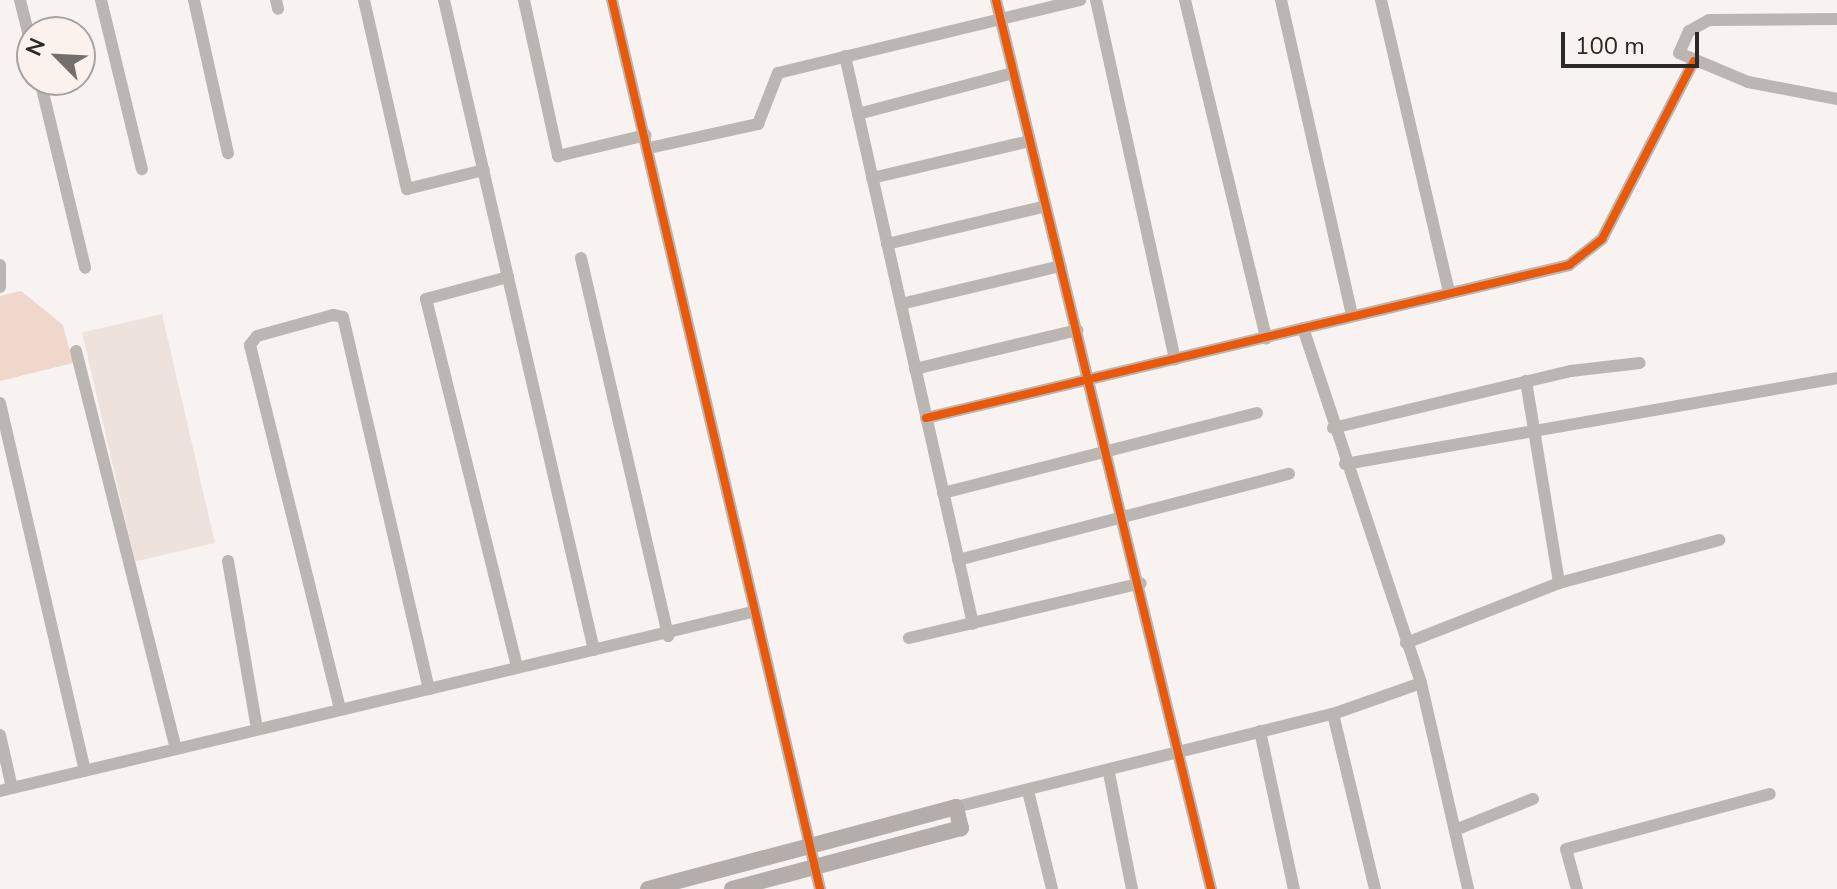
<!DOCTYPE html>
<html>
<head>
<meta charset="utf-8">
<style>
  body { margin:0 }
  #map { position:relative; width:1837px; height:889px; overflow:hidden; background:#f8f2f0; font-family:"Nunito Sans",sans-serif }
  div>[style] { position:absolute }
  .built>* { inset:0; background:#eee2dd; transform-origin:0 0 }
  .green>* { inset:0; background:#f0d7cc }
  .minor>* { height:12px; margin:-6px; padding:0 6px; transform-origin:6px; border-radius:6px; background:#bcb6b3 }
  .major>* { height:16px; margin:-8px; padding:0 8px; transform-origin:8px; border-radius:8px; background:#b5adaa }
  .cycleway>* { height:8px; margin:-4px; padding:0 4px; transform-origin:4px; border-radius:4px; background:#e8590c }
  span { translate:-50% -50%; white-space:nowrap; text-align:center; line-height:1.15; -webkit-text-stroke:8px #fbf1ed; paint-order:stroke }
  .north { position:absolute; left:16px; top:16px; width:80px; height:80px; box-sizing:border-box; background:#fbf1ed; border:2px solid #a9a19e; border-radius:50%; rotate:294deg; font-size:22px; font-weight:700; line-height:32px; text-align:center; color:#2d2927 }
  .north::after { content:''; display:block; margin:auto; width:28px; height:36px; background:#746f6d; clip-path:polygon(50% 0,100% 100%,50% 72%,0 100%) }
  .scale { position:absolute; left:1561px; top:32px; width:138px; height:36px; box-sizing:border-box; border:4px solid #2d2927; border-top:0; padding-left:10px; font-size:24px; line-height:28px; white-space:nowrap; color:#2d2927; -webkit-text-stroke:6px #fbf1ed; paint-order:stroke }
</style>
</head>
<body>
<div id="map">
  <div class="built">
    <i style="left:162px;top:314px;width:235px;height:82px;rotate:77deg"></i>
  </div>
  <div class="green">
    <i style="clip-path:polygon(21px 291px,63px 325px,73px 363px,0 381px,0 296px)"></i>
  </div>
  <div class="minor">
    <i style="left:20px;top:0;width:49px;rotate:76deg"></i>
    <i style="left:101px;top:0;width:174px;rotate:76.4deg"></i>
    <i style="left:194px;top:0;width:157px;rotate:77.5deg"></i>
    <i style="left:276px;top:0;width:9px;rotate:77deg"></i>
    <i style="left:364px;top:0;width:194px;rotate:77.2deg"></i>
    <i style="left:407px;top:189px;width:79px;rotate:-13.9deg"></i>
    <i style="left:444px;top:0;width:667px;rotate:77.01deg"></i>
    <i style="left:524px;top:0;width:160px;rotate:77.7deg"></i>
    <i style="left:558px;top:156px;width:90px;rotate:-13.4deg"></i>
    <i style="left:612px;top:0;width:913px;rotate:76.83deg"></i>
    <i style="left:996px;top:0;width:915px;rotate:76.4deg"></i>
    <i style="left:1096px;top:0;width:368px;rotate:77.6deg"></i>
    <i style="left:1185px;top:0;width:348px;rotate:76.5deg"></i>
    <i style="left:1281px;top:0;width:323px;rotate:77.3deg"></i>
    <i style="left:1381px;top:0;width:300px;rotate:76.9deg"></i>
    <i style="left:1837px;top:19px;width:128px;rotate:179.6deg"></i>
    <i style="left:1709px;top:20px;width:23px;rotate:151deg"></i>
    <i style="left:1689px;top:31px;width:24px;rotate:114deg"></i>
    <i style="left:1679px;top:53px;width:75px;rotate:22.8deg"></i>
    <i style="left:1748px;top:82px;width:91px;rotate:10.8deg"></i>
    <i style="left:845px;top:56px;width:582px;rotate:77.3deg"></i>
    <i style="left:40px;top:80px;width:193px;rotate:76.5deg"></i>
    <i style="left:858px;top:114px;width:160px;rotate:-14.8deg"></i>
    <i style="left:649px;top:148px;width:112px;rotate:-12.4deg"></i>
    <i style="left:758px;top:124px;width:55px;rotate:-68.6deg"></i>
    <i style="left:778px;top:73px;width:311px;rotate:-13.6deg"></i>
    <i style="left:872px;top:178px;width:162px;rotate:-13.2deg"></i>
    <i style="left:887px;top:244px;width:163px;rotate:-13.4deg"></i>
    <i style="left:581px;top:258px;width:388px;rotate:77deg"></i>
    <i style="left:0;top:265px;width:22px;rotate:90deg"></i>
    <i style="left:508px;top:277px;width:85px;rotate:165deg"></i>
    <i style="left:426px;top:299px;width:379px;rotate:76.1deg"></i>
    <i style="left:901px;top:304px;width:164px;rotate:-13.4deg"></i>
    <i style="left:1303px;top:328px;width:374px;rotate:71.6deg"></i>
    <i style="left:1421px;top:683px;width:211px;rotate:77.1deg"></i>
    <i style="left:76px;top:351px;width:409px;rotate:75.9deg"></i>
    <i style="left:915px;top:369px;width:167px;rotate:-13.5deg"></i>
    <i style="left:1526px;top:381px;width:205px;rotate:80.7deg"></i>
    <i style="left:0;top:403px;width:377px;rotate:77deg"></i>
    <i style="left:926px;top:418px;width:661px;rotate:-13.38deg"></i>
    <i style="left:1569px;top:265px;width:42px;rotate:-38.2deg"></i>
    <i style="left:1602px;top:239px;width:200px;rotate:-62.7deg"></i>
    <i style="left:1333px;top:428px;width:245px;rotate:-13.5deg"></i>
    <i style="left:1571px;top:371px;width:69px;rotate:-6.6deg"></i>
    <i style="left:1345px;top:464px;width:499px;rotate:-9.9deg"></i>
    <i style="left:943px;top:493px;width:324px;rotate:-14.3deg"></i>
    <i style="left:958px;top:560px;width:342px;rotate:-14.6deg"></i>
    <i style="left:228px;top:561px;width:170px;rotate:80.2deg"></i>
    <i style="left:909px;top:638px;width:238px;rotate:-13.3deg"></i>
    <i style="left:1406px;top:643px;width:164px;rotate:-21.4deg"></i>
    <i style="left:1559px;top:583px;width:166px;rotate:-15deg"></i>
    <i style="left:340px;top:709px;width:375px;rotate:-103.9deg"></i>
    <i style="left:250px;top:345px;width:11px;rotate:-52deg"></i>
    <i style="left:257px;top:336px;width:79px;rotate:-15.4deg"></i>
    <i style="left:333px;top:315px;width:10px;rotate:11deg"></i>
    <i style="left:343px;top:317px;width:382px;rotate:77deg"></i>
    <i style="left:1333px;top:714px;width:180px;rotate:76.5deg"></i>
    <i style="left:1260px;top:731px;width:162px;rotate:77.9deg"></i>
    <i style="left:0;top:735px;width:54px;rotate:77.2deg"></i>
    <i style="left:1109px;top:773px;width:118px;rotate:78.8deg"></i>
    <i style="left:0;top:791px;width:773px;rotate:-13.39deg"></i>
    <i style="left:1028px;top:791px;width:101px;rotate:76.2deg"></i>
    <i style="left:956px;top:807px;width:388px;rotate:-13.9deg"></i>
    <i style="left:1333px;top:714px;width:93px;rotate:-19.4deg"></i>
    <i style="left:1455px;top:830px;width:84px;rotate:-21.7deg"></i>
    <i style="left:1577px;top:889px;width:41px;rotate:-105.4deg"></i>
    <i style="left:1566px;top:849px;width:211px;rotate:-15.1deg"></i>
  </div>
  <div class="major">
    <i style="left:648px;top:889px;width:319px;rotate:-14.9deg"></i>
    <i style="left:956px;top:807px;width:22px;rotate:77deg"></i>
    <i style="left:961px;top:828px;width:237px;rotate:165.1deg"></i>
  </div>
  <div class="cycleway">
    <i style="left:612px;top:0;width:913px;rotate:76.83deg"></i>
    <i style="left:996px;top:0;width:915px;rotate:76.4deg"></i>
    <i style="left:926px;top:418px;width:661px;rotate:-13.38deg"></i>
    <i style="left:1569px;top:265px;width:42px;rotate:-38.2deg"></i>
    <i style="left:1602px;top:239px;width:200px;rotate:-62.7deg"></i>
  </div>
  <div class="north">N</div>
  <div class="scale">100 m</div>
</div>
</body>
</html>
